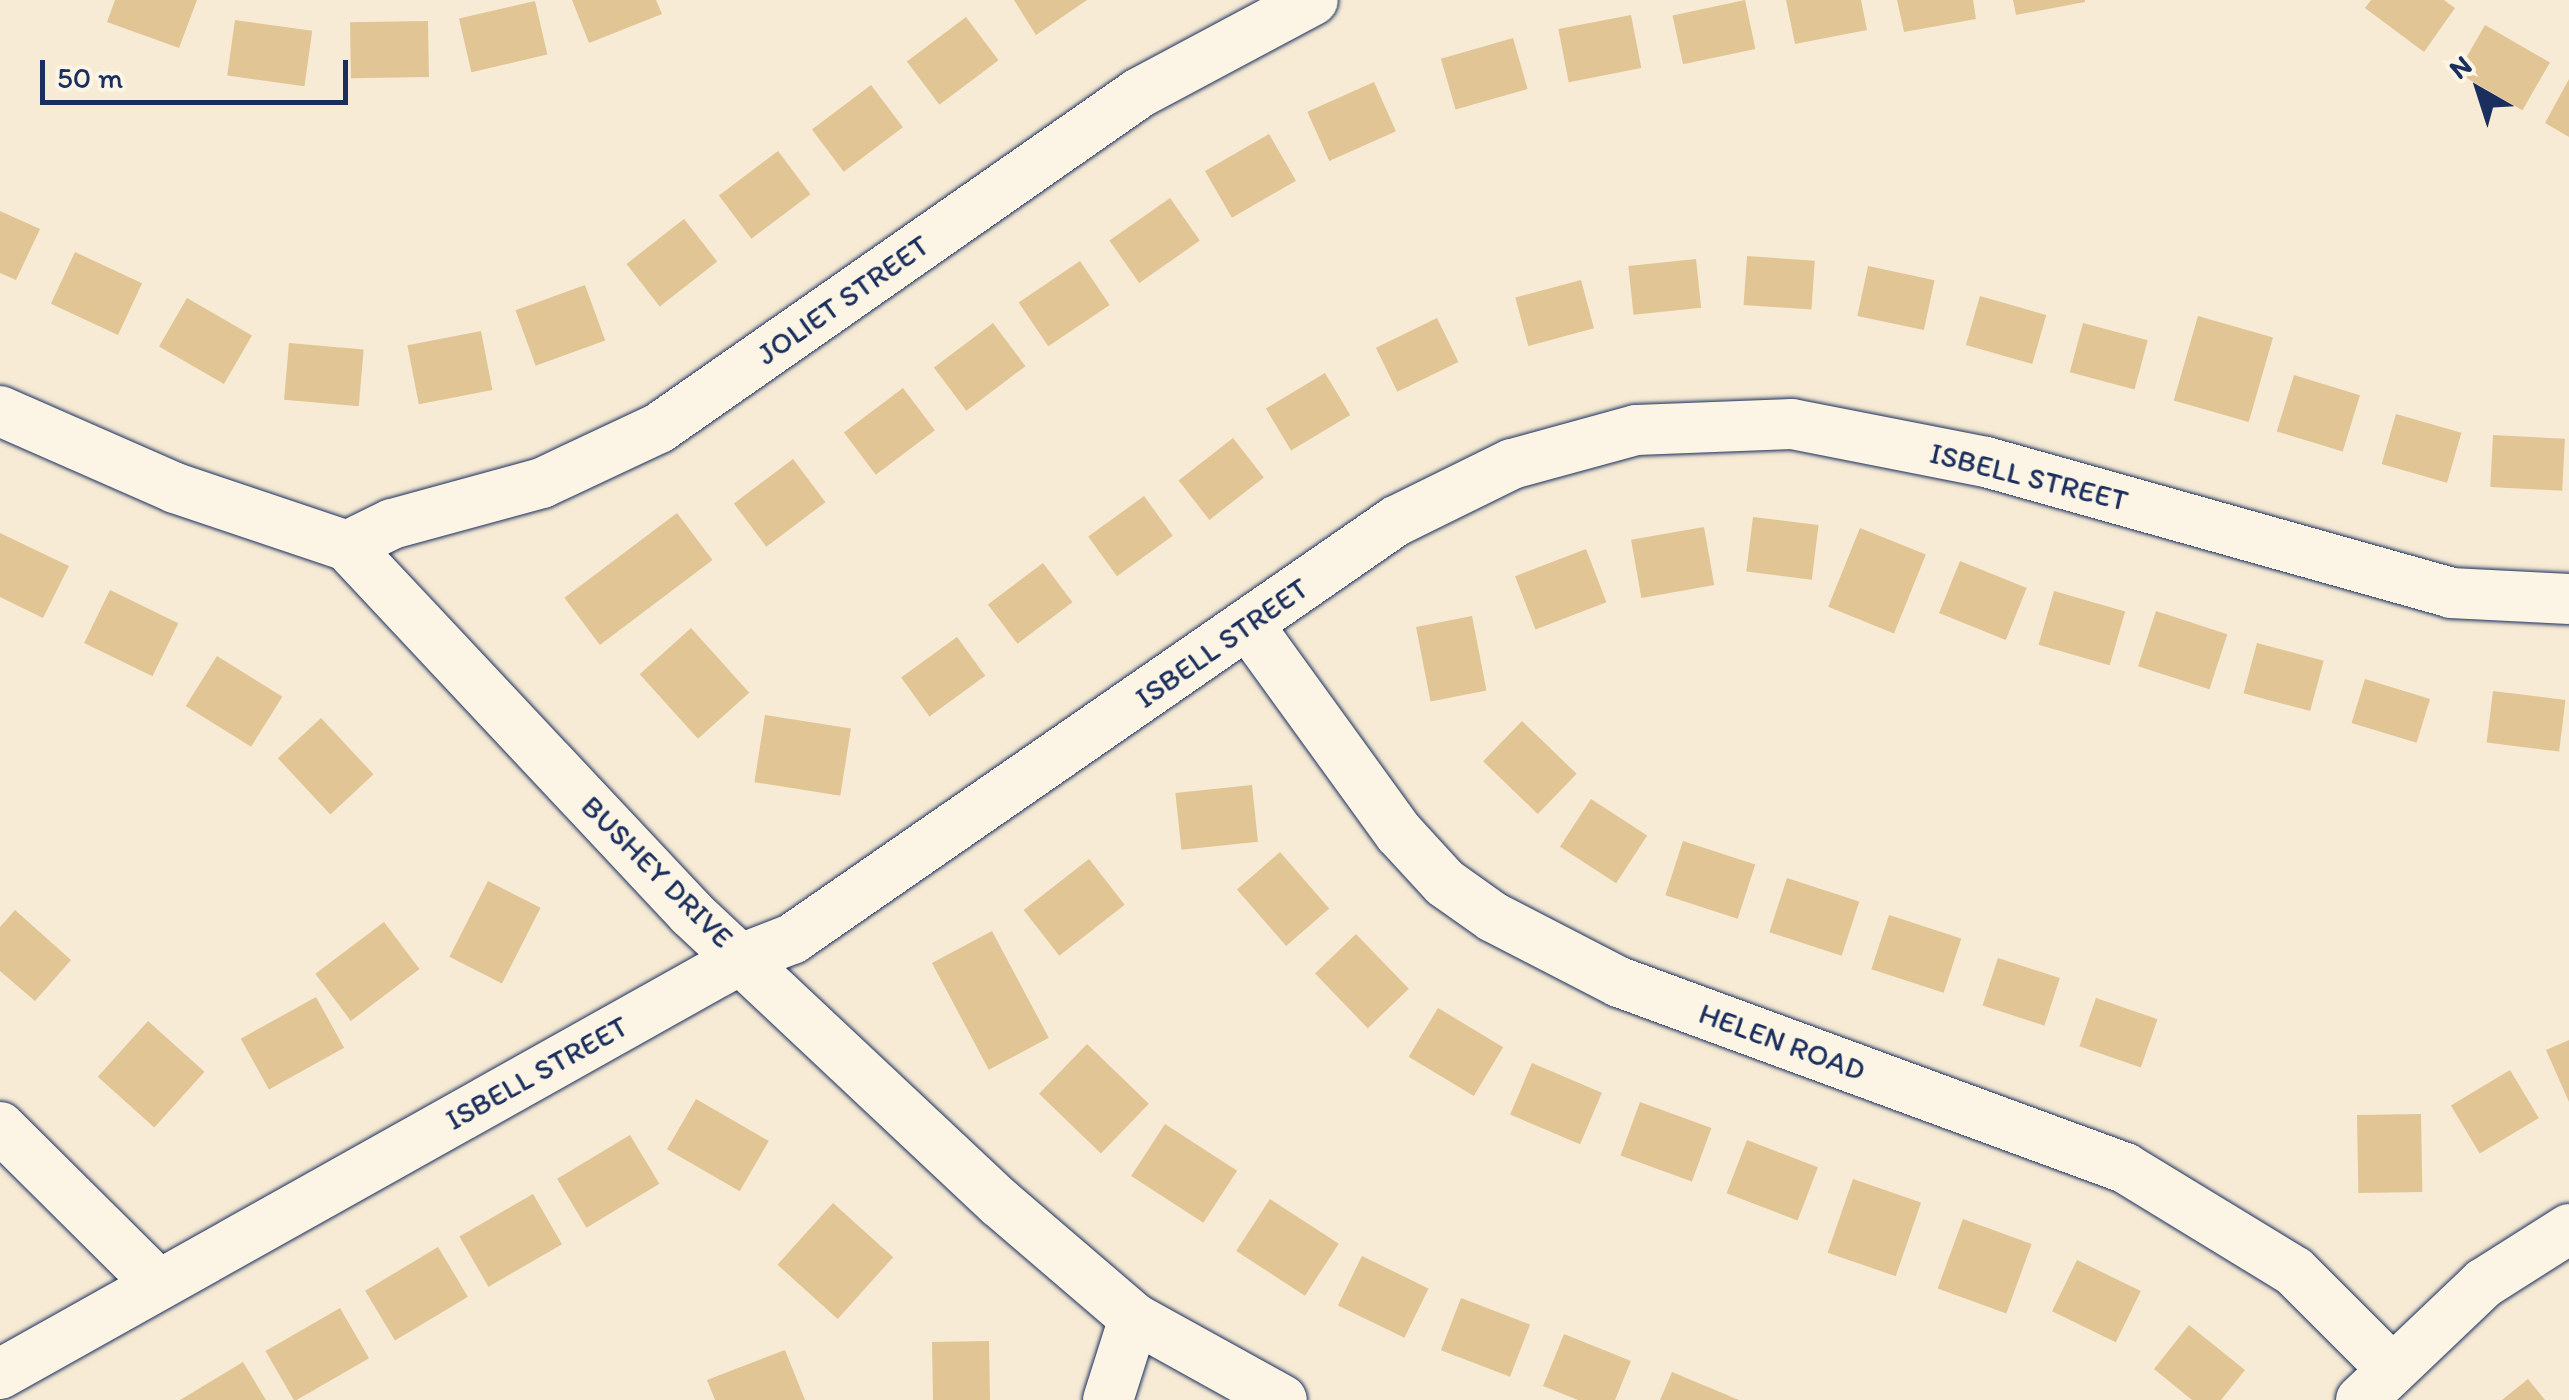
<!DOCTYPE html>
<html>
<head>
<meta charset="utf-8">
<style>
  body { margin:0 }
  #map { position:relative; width:2569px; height:1400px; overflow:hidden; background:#f7ebd5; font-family:Itim,sans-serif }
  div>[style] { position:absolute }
  .building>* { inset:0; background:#e1c595; transform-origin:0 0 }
  .roads { filter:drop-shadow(0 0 2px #1b2f5e) drop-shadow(0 0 2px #1b2f5e) }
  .minor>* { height:50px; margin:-25px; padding:0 25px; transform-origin:25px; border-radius:25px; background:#fcf5e5 }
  span { translate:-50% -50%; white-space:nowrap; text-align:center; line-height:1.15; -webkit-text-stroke:8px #fcf5e5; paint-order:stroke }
  .street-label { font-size:30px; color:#1b2f5e }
  .north { position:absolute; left:2429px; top:40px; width:100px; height:100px; -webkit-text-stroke:8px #fcf5e5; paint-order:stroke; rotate:321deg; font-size:28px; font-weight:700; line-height:40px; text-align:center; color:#1b2f5e }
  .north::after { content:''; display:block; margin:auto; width:35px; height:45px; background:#1b2f5e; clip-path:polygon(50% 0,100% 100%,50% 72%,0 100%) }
  .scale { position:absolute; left:40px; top:60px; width:308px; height:45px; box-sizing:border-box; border:5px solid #1b2f5e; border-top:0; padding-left:12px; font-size:30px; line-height:35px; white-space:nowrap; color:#1b2f5e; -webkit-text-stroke:8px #fcf5e5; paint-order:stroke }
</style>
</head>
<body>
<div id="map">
  <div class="building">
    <i style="clip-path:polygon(115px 0,197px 0,179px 48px,107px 22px)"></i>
    <i style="clip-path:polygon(572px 0,656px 0,662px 14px,589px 43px)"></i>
    <i style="clip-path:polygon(1014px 0,1087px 0,1036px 35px)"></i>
    <i style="left:1745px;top:0;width:50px;height:74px;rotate:78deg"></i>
    <i style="clip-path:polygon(1786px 0,1861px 0,1867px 30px,1795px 44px)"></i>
    <i style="clip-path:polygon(1897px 0,1973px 0,1976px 19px,1904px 32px)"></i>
    <i style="clip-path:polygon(2013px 0,2085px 0,2085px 2px,2016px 15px)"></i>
    <i style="clip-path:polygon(2371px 0,2444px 0,2455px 8px,2424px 52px,2365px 8px)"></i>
    <i style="left:535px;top:1px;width:55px;height:78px;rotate:77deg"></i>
    <i style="left:1631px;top:15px;width:54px;height:74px;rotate:79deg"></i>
    <i style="left:966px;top:17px;width:54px;height:74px;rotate:53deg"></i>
    <i style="left:235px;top:20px;width:78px;height:56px;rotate:8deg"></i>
    <i style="left:428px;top:21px;width:56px;height:78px;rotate:89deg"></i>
    <i style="left:2485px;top:25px;width:75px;height:55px;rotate:30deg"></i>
    <i style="left:1513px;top:38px;width:53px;height:75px;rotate:74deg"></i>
    <i style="clip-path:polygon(2569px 79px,2569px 137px,2545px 123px)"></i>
    <i style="left:1374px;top:82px;width:54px;height:73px;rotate:66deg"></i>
    <i style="left:871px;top:85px;width:53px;height:74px;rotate:53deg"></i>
    <i style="left:1269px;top:134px;width:54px;height:74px;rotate:60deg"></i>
    <i style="left:778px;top:151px;width:54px;height:74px;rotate:53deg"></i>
    <i style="left:1170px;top:198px;width:52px;height:74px;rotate:55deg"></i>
    <i style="clip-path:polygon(0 211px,40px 229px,16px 280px,0 273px)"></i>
    <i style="left:684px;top:219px;width:54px;height:73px;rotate:52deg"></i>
    <i style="left:75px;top:252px;width:74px;height:57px;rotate:25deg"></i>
    <i style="left:1747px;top:256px;width:68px;height:49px;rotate:4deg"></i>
    <i style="left:1696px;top:259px;width:49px;height:68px;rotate:84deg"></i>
    <i style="left:1080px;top:261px;width:53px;height:74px;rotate:56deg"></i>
    <i style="left:1868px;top:266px;width:68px;height:51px;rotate:12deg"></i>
    <i style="left:1581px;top:280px;width:50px;height:68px;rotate:75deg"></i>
    <i style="left:585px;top:285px;width:59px;height:74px;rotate:70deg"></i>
    <i style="left:1980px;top:296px;width:69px;height:51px;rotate:16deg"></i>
    <i style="left:187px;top:298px;width:75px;height:56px;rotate:30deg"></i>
    <i style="left:2198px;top:316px;width:78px;height:88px;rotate:16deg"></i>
    <i style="left:1437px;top:318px;width:49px;height:68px;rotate:64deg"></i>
    <i style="left:993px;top:323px;width:54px;height:74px;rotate:53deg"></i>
    <i style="left:2083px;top:323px;width:67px;height:51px;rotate:15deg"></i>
    <i style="left:481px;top:331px;width:60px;height:75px;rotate:79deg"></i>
    <i style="left:289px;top:343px;width:75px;height:57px;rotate:5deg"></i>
    <i style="left:1325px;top:373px;width:49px;height:69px;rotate:59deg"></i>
    <i style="left:2294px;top:375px;width:69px;height:59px;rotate:17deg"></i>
    <i style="left:903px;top:388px;width:53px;height:74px;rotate:53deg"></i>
    <i style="left:2396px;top:414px;width:68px;height:52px;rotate:16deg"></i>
    <i style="left:2493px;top:435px;width:72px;height:52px;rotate:3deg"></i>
    <i style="left:1233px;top:438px;width:50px;height:69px;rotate:52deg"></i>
    <i style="left:793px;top:459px;width:54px;height:74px;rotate:53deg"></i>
    <i style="left:1144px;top:496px;width:49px;height:69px;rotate:54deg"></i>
    <i style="left:677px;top:513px;width:59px;height:141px;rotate:53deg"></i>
    <i style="left:1753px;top:517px;width:66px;height:55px;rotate:7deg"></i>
    <i style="left:1704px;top:527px;width:59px;height:74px;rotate:80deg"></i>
    <i style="left:1860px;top:528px;width:71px;height:85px;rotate:22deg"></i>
    <i style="clip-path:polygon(0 533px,69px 566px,43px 618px,0 597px)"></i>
    <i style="left:1586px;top:549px;width:57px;height:76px;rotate:69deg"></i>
    <i style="left:1960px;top:561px;width:72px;height:56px;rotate:22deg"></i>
    <i style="left:1043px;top:563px;width:49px;height:69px;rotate:53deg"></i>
    <i style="left:110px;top:590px;width:76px;height:59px;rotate:26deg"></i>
    <i style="left:2054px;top:591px;width:74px;height:56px;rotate:16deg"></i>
    <i style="left:2156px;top:611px;width:75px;height:58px;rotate:18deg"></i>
    <i style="left:1472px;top:616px;width:76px;height:57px;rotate:79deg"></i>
    <i style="left:691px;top:628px;width:87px;height:69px;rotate:48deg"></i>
    <i style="left:957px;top:637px;width:48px;height:69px;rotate:54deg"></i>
    <i style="left:2257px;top:643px;width:69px;height:52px;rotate:15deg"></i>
    <i style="left:217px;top:656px;width:77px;height:59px;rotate:32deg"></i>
    <i style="left:2365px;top:679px;width:68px;height:46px;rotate:17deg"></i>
    <i style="left:2493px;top:691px;width:73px;height:52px;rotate:7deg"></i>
    <i style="left:765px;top:715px;width:87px;height:68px;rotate:9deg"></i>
    <i style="left:321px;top:718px;width:77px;height:59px;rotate:47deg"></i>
    <i style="left:1522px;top:721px;width:76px;height:56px;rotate:44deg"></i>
    <i style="left:1252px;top:785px;width:57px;height:77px;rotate:84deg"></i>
    <i style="left:1591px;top:799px;width:67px;height:57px;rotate:33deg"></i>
    <i style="left:1683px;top:841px;width:76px;height:57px;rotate:18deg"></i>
    <i style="left:1280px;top:852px;width:75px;height:57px;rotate:49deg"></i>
    <i style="left:1089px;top:859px;width:58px;height:83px;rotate:52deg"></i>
    <i style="left:1787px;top:878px;width:76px;height:57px;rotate:18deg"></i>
    <i style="left:488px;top:881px;width:59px;height:85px;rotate:27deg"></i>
    <i style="clip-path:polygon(15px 910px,71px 960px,35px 1001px,0 971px,0 927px)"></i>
    <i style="left:1889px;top:915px;width:76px;height:57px;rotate:18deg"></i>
    <i style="left:384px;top:922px;width:59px;height:86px;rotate:53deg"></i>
    <i style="left:992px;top:931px;width:121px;height:68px;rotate:62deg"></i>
    <i style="left:1356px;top:934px;width:76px;height:57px;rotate:46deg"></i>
    <i style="left:1998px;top:958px;width:65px;height:50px;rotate:18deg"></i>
    <i style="left:316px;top:997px;width:58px;height:86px;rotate:61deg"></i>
    <i style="left:2096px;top:998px;width:65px;height:51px;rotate:19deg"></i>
    <i style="left:1438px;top:1008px;width:76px;height:57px;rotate:31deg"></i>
    <i style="left:148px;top:1021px;width:76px;height:75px;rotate:42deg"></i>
    <i style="clip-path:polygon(2569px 1040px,2569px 1102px,2546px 1050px)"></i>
    <i style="left:1087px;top:1044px;width:86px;height:69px;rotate:44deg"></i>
    <i style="left:1532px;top:1063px;width:76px;height:56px;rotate:23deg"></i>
    <i style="left:2510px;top:1070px;width:56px;height:69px;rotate:59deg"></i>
    <i style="left:696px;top:1099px;width:84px;height:58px;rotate:30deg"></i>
    <i style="left:1640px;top:1102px;width:76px;height:57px;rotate:20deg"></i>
    <i style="left:2421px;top:1114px;width:78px;height:64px;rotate:89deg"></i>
    <i style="left:1165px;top:1124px;width:86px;height:62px;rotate:33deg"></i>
    <i style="left:630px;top:1135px;width:57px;height:85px;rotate:59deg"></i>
    <i style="left:1747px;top:1140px;width:76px;height:57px;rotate:21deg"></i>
    <i style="left:1853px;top:1179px;width:72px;height:78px;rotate:19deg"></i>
    <i style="left:533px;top:1194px;width:58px;height:85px;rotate:60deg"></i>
    <i style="left:1270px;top:1199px;width:82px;height:62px;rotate:33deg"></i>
    <i style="left:833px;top:1203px;width:81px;height:83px;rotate:42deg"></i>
    <i style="left:1963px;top:1219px;width:73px;height:74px;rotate:20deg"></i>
    <i style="left:438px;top:1247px;width:58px;height:85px;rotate:59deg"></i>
    <i style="left:1362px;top:1256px;width:74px;height:55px;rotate:26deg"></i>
    <i style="left:2077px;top:1260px;width:71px;height:57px;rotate:26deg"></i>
    <i style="left:1461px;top:1298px;width:74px;height:56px;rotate:21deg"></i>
    <i style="left:340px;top:1308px;width:58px;height:86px;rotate:60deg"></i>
    <i style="clip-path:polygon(2189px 1325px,2245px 1370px,2221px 1400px,2192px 1400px,2154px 1369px)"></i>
    <i style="clip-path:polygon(1564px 1334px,1631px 1361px,1615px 1400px,1578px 1400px,1543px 1386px)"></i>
    <i style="left:989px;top:1341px;width:59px;height:57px;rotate:89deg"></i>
    <i style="clip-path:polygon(785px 1350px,805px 1400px,715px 1400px,707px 1380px)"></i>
    <i style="clip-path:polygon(243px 1362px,266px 1400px,180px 1400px)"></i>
    <i style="clip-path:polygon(1672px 1372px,1739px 1400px,1660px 1400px)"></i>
    <i style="clip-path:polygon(2528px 1379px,2545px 1400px,2502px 1400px)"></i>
  </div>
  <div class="roads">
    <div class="minor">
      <i style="left:0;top:411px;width:191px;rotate:23.7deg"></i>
      <i style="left:175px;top:488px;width:182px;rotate:18.6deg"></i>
      <i style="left:347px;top:546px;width:504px;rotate:46.85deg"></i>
      <i style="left:692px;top:914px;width:422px;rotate:43.2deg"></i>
      <i style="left:1000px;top:1203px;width:177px;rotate:40.6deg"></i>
      <i style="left:1134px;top:1318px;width:169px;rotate:29deg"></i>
      <i style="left:347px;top:546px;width:50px;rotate:-26.1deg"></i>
      <i style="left:392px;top:524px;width:156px;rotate:-15.3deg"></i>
      <i style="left:542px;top:483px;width:129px;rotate:-25.2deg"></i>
      <i style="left:659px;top:428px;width:585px;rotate:-34.91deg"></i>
      <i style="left:1139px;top:93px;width:197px;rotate:-28.1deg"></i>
      <i style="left:1249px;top:626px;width:256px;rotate:54.1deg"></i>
      <i style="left:1399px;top:833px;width:68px;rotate:47.4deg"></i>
      <i style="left:1445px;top:883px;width:59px;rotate:35.3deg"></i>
      <i style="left:1493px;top:917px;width:142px;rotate:27.3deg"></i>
      <i style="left:1619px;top:982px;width:539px;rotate:20.18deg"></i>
      <i style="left:2125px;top:1168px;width:198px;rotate:31.4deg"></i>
      <i style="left:2294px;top:1271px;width:134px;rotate:45deg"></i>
      <i style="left:0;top:1127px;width:221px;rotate:44.8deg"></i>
      <i style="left:0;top:1374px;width:852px;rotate:-29.24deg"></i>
      <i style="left:743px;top:958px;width:53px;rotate:-21.2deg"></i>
      <i style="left:792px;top:939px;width:735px;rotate:-34.69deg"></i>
      <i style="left:1396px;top:521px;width:129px;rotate:-26.2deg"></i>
      <i style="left:1512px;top:464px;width:129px;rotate:-15.3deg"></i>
      <i style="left:1636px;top:430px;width:156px;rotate:-2.2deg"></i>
      <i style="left:1792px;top:424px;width:198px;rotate:11.1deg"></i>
      <i style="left:1986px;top:462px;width:483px;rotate:15.7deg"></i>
      <i style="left:2451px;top:593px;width:118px;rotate:2.9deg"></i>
      <i style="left:1108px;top:1400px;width:86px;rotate:-72.4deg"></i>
      <i style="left:2361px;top:1400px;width:170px;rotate:-43.6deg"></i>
      <i style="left:2484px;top:1283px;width:101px;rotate:-32.4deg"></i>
    </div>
  </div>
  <div class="street-label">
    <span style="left:843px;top:300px;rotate:-35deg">JOLIET STREET</span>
    <span style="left:2029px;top:477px;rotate:14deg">ISBELL STREET</span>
    <span style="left:1222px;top:643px;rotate:-35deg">ISBELL STREET</span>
    <span style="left:657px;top:872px;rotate:45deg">BUSHEY DRIVE</span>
    <span style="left:1782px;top:1042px;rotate:20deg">HELEN ROAD</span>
    <span style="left:537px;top:1073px;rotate:-29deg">ISBELL STREET</span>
  </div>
  <div class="north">N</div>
  <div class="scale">50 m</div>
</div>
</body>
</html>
